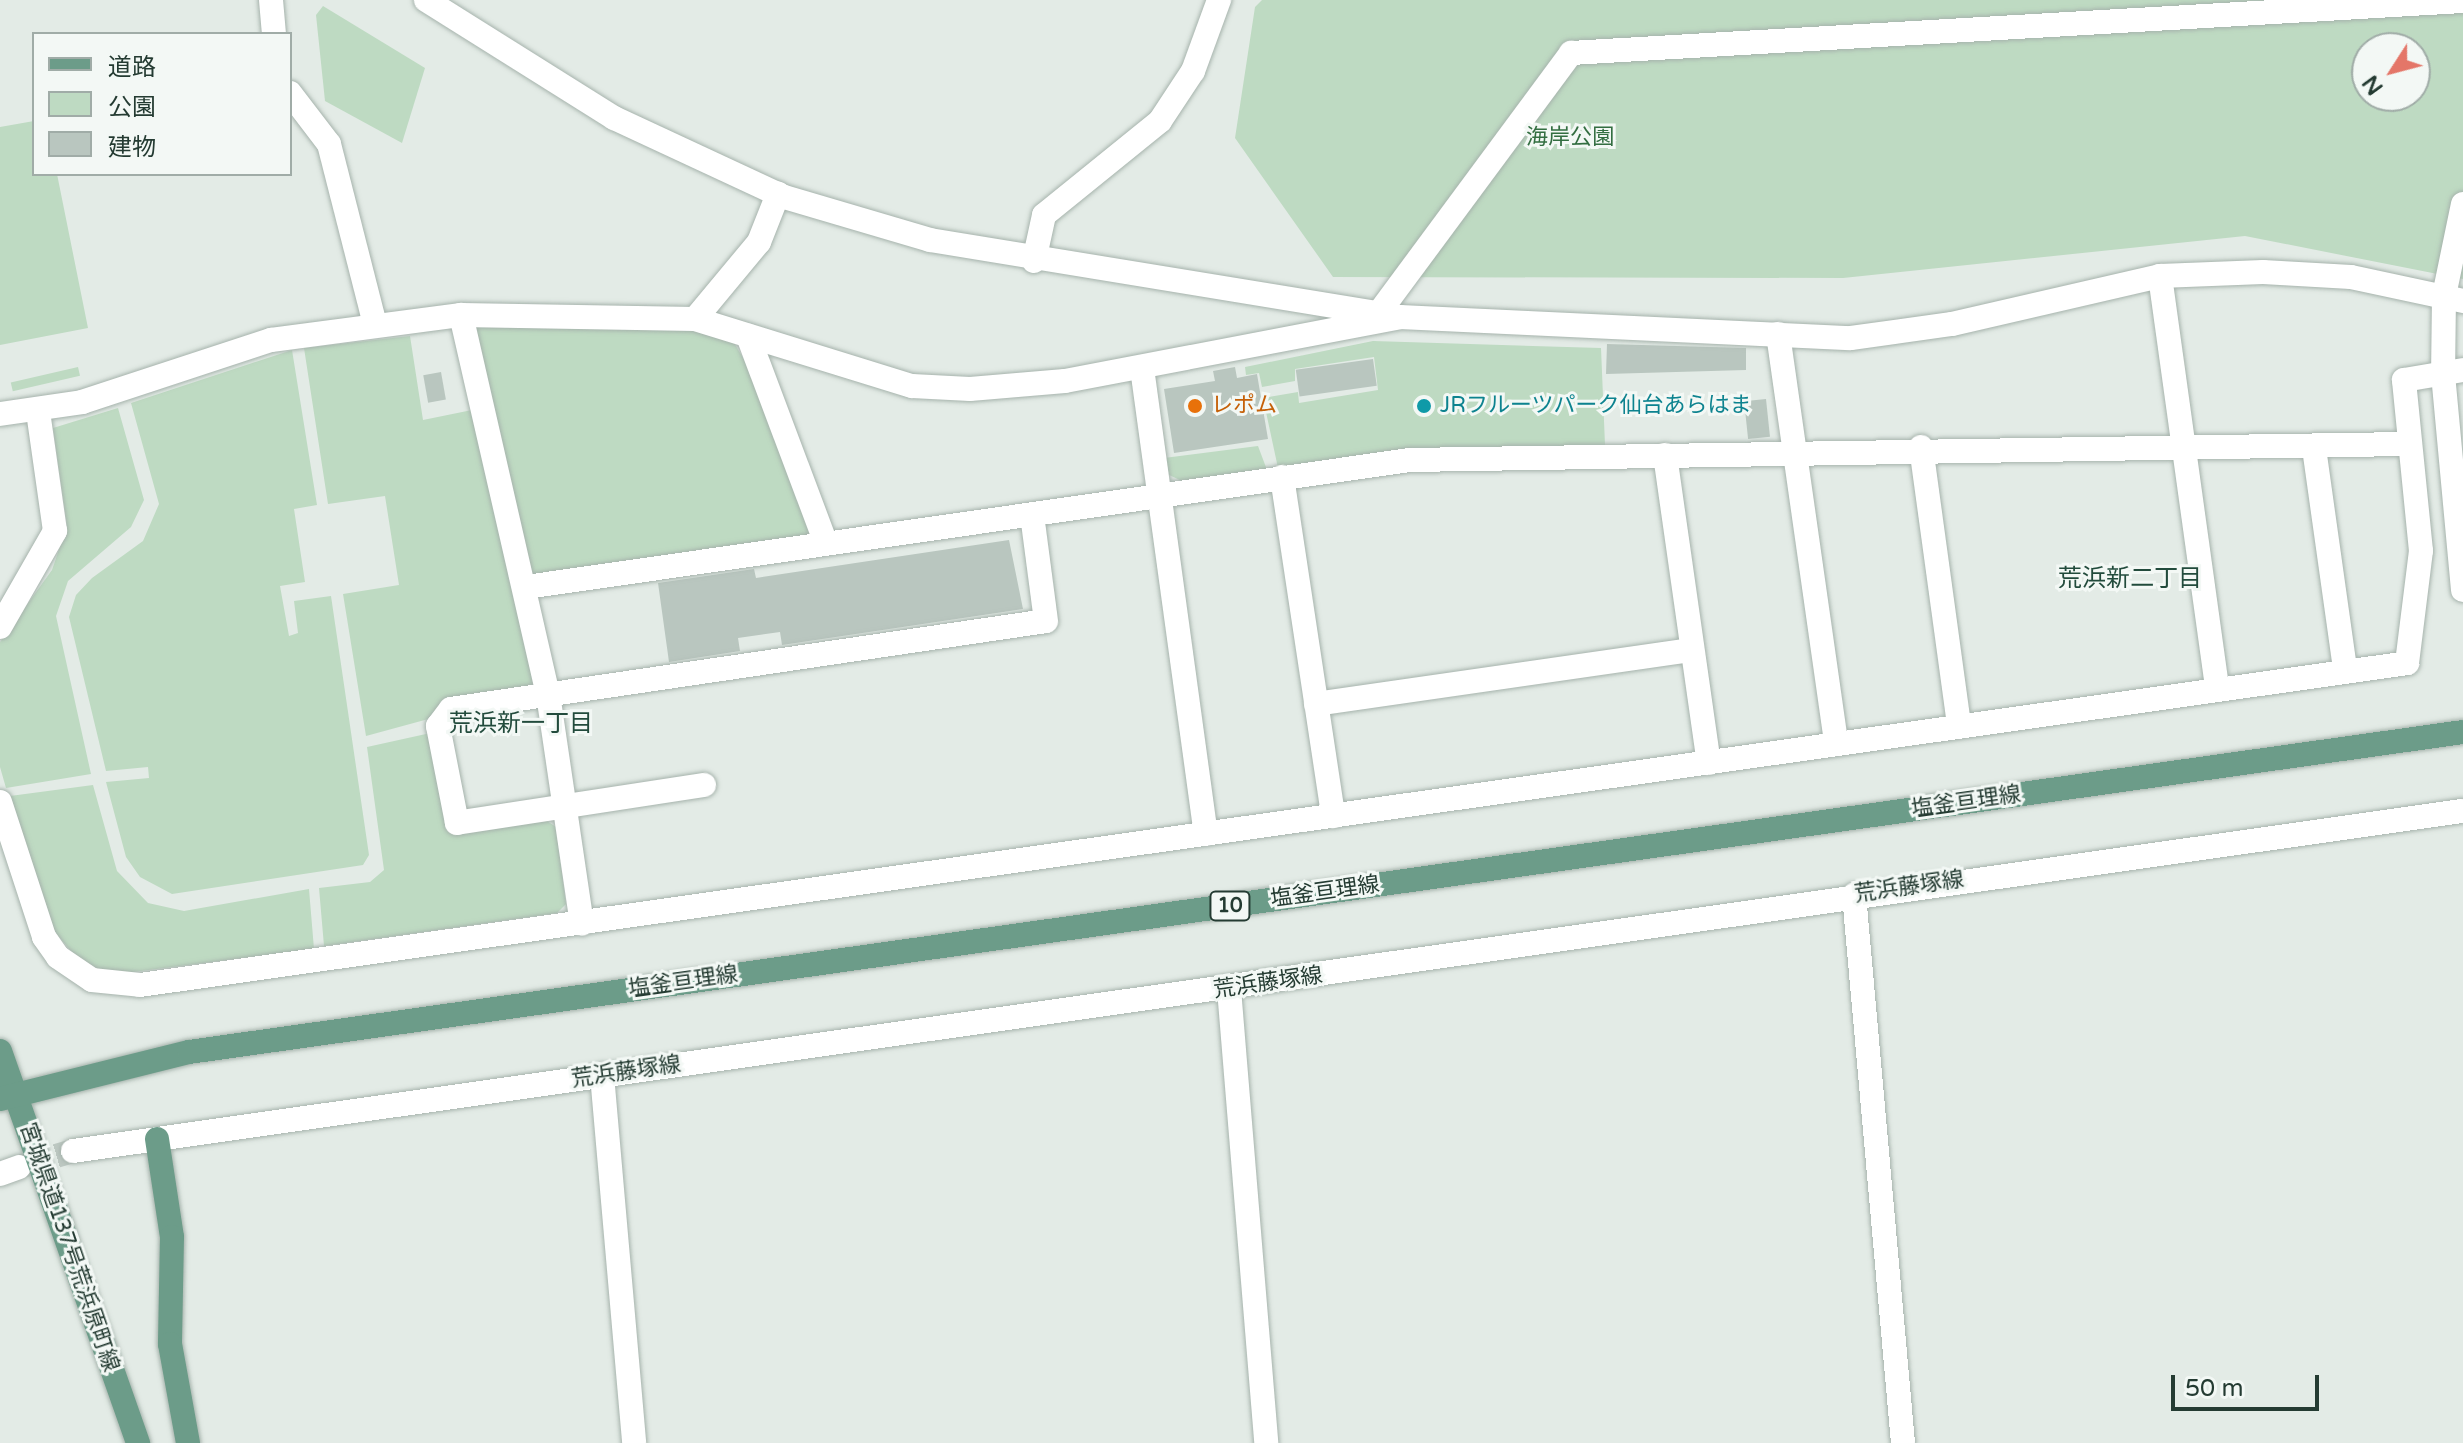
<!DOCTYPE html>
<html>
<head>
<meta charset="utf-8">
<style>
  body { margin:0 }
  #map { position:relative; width:2463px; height:1443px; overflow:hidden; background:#e3ebe6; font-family:"Varela Round","Noto Sans JP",sans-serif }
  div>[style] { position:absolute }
  .green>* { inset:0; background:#bedac2; transform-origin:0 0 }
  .building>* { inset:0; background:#b9c6bf; transform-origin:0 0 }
  .minor-tunnel>* { height:24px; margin-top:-12px; transform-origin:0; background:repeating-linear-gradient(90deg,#bdc8c2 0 24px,transparent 0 36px) }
  .roads { filter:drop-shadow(0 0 2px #a6b3ac) drop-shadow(0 0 2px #a6b3ac) }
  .minor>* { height:24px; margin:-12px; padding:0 12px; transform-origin:12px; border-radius:12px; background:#fff }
  .major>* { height:24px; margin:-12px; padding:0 12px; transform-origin:12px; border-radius:12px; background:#6c9c89 }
  .dots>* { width:22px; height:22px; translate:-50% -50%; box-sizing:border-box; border:4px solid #f3f8f5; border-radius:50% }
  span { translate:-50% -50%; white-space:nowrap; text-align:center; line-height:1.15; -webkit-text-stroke:6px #f3f8f5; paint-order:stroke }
  .shield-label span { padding:2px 6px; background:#f3f8f5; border:2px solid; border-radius:6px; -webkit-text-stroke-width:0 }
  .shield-label { font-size:20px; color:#243b32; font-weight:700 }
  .park-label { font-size:22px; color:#336e41 }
  .food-label { font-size:22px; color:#c56008 }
  .left { translate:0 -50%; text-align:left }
  .culture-label { font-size:22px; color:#0d838f }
  .street-label { font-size:22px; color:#243b32 }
  .neighbourhood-label { font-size:24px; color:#224b3c }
  .legend { position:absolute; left:32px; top:32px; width:260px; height:144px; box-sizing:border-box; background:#f3f8f5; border:2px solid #a0aca7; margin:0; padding:10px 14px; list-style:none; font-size:24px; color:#243b32 }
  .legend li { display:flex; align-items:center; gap:16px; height:40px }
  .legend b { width:40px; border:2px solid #a0aca7 }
  .north { position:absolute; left:2351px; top:32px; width:80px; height:80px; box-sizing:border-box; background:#f3f8f5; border:2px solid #a0aca7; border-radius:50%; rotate:234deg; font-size:22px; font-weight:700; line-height:32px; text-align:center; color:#243b32 }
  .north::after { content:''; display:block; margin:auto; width:28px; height:36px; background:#e47668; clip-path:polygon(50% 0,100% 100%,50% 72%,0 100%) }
  .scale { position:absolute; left:2171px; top:1375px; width:148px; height:36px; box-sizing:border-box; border:4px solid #243b32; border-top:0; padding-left:10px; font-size:24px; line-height:28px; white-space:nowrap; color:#243b32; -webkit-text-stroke:6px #f3f8f5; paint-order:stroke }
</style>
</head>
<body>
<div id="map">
  <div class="green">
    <i style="clip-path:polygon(evenodd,1262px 0,2463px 0,2463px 279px,2245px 236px,1843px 278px,1333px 277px,1235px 138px,1255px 7px,1262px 0,2367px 48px,2415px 48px,2415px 96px,2367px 96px,2367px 48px)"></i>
    <i style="clip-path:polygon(323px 6px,425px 68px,402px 143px,325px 101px,316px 15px)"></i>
    <i style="clip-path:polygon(34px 121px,34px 174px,57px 174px,88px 328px,0 345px,0 127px)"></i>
    <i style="clip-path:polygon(475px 326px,684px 327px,733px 341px,756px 380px,816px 531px,809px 544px,529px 575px)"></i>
    <i style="clip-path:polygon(410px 336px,423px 420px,472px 410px,535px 679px,527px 692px,366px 736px,343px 594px,399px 585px,385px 496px,328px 504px,304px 348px)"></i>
    <i style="clip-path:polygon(1373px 341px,1601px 348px,1605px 445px,1278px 468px,1263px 398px,1298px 392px,1299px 403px,1378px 390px,1374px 357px,1295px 369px,1295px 381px,1262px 387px,1259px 373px,1246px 375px,1245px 367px)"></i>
    <i style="clip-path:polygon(292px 350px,317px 505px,294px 509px,305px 582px,280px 586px,289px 636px,298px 633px,294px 601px,331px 596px,369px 855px,363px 865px,172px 894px,140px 877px,126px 857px,106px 782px,149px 778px,148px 767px,106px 771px,69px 617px,76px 595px,92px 578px,143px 541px,159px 504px,131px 403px)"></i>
    <i style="left:78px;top:367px;width:9px;height:69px;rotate:77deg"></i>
    <i style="clip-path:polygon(118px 408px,144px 500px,131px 527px,68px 581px,56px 616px,91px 774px,6px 788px,0 767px,0 642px,52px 570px,67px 526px,53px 428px)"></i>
    <i style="clip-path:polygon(1258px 446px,1267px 470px,1184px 482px,1167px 474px,1164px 458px)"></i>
    <i style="clip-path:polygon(435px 732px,450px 832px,544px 819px,556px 827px,566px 904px,557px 913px,324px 946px,319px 888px,370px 882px,384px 870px,367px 747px)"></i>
    <i style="clip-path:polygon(93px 785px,117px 871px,148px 903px,184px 911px,309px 889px,314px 949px,125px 973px,102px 971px,76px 957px,55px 932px,10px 796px)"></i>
  </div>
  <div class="building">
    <i style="clip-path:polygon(1607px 344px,1746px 348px,1746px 370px,1606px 374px)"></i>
    <i style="left:1373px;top:359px;width:27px;height:78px;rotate:82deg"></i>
    <i style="clip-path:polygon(1235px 367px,1237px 378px,1257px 374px,1268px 439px,1174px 453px,1164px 389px,1215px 381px,1213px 371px)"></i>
    <i style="left:441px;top:372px;width:28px;height:18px;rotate:80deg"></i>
    <i style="left:1766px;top:399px;width:38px;height:22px;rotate:84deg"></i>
    <i style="clip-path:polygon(1009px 540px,1023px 609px,782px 645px,780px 632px,738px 638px,740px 651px,669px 662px,658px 583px,754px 569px,756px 578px)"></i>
  </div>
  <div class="minor-tunnel">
    <i style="left:22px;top:1166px;width:53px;rotate:-16.4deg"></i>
  </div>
  <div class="roads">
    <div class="minor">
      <i style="left:271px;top:0;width:34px;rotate:85deg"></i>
      <i style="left:426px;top:0;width:222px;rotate:32.1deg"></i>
      <i style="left:614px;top:118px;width:187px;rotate:24.9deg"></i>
      <i style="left:784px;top:197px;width:152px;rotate:16.4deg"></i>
      <i style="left:930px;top:240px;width:456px;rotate:9.3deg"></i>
      <i style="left:290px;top:93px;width:64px;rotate:52.6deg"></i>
      <i style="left:329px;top:144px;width:186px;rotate:75.7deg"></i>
      <i style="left:2463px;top:204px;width:94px;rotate:101.7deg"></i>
      <i style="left:2444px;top:296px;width:78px;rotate:90.7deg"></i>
      <i style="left:2443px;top:374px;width:217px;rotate:84.7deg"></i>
      <i style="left:1034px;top:261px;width:47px;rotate:-77.7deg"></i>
      <i style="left:1044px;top:215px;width:149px;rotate:-39deg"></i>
      <i style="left:1160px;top:121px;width:60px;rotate:-56.6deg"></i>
      <i style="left:1193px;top:71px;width:76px;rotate:-69.9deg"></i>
      <i style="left:2160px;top:276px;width:415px;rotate:82.1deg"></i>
      <i style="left:1378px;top:314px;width:325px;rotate:-53.5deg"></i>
      <i style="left:1571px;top:53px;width:894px;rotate:-3.34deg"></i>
      <i style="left:461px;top:315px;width:389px;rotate:77.1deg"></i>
      <i style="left:548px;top:694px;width:232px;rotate:81.6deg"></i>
      <i style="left:695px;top:319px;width:100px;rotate:-50.3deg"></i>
      <i style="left:759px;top:242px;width:52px;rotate:-68.4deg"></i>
      <i style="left:1778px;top:334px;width:414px;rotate:81.9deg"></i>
      <i style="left:748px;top:336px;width:221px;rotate:69.4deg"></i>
      <i style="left:1142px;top:368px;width:470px;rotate:82.2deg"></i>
      <i style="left:0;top:414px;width:83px;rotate:-8.3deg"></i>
      <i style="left:82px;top:402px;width:199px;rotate:-18.2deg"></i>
      <i style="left:271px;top:340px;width:192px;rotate:-7.5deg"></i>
      <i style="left:461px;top:315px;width:234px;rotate:1deg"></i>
      <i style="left:695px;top:319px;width:227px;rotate:17.2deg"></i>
      <i style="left:912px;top:386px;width:58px;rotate:3deg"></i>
      <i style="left:970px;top:389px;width:95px;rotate:-4.8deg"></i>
      <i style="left:1065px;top:381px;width:341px;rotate:-10.8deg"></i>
      <i style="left:1400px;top:317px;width:451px;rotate:2.7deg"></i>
      <i style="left:1851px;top:338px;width:102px;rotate:-7.9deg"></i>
      <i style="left:1952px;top:324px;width:213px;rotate:-13deg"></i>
      <i style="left:2160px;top:276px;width:103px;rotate:-2.2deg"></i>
      <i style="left:2263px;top:272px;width:88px;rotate:3.3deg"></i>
      <i style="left:2351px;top:277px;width:115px;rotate:12.1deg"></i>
      <i style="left:1921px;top:447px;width:282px;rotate:82.2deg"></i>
      <i style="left:2314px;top:448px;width:223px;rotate:82deg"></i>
      <i style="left:1665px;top:455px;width:311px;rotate:81.9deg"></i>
      <i style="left:1282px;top:477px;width:343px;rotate:81.4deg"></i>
      <i style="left:526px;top:587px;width:892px;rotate:-8.18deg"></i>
      <i style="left:1409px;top:460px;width:1001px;rotate:-0.92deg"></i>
      <i style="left:0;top:627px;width:111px;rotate:-60.2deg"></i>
      <i style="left:55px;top:531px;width:120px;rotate:-98.1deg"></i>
      <i style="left:1316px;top:704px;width:378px;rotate:-8.2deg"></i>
      <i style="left:704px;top:785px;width:250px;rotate:171.3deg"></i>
      <i style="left:457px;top:823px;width:99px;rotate:-101.1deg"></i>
      <i style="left:438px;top:726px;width:21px;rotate:-53deg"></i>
      <i style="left:451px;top:709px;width:601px;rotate:-8.41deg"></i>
      <i style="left:1046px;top:621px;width:107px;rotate:-97.5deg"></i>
      <i style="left:0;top:802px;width:142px;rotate:71.9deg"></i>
      <i style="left:44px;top:937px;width:24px;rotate:55deg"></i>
      <i style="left:58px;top:957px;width:41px;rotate:34.1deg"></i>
      <i style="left:92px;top:980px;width:48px;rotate:5.9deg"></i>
      <i style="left:140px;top:985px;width:2290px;rotate:-8.08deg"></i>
      <i style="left:2407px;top:663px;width:113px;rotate:-82.9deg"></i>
      <i style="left:2421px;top:551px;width:172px;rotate:-95.7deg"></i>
      <i style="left:2404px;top:380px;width:60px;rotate:-9.6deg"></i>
      <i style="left:1854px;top:895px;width:550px;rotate:84.89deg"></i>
      <i style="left:1229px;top:989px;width:456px;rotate:85.3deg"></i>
      <i style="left:602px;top:1075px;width:369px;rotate:85deg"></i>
      <i style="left:73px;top:1151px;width:2414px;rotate:-8.1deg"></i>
      <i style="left:0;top:1174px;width:20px;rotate:-20deg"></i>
    </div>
    <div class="major">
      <i style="left:0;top:1051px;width:416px;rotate:70.6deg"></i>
      <i style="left:0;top:1099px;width:195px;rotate:-14deg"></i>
      <i style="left:189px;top:1052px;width:2296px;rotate:-8.01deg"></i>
      <i style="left:157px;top:1139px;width:99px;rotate:81.3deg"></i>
      <i style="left:172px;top:1237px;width:107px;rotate:91.1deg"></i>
      <i style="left:170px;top:1344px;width:101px;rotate:79.7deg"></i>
    </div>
  </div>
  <div class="dots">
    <i style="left:1195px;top:406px;background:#e8710a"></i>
    <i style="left:1424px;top:406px;background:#0f9aa8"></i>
  </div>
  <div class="shield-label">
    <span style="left:1230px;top:906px">10</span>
  </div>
  <div class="park-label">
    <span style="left:1570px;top:138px">海岸公園</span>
  </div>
  <div class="food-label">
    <span class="left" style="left:1211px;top:406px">レポム</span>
  </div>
  <div class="culture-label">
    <span class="left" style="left:1440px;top:406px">JRフルーツパーク仙台あらはま</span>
  </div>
  <div class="street-label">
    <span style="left:1966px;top:802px;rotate:-8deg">塩釜亘理線</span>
    <span style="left:1909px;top:887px;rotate:-8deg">荒浜藤塚線</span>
    <span style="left:1325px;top:892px;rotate:-8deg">塩釜亘理線</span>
    <span style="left:683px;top:982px;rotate:-8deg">塩釜亘理線</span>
    <span style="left:1268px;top:983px;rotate:-8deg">荒浜藤塚線</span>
    <span style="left:626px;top:1072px;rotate:-8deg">荒浜藤塚線</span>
    <span style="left:69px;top:1247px;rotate:71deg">宮城県道137号荒浜原町線</span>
  </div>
  <div class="neighbourhood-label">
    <span style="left:2130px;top:579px">荒浜新二丁目</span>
    <span style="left:521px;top:724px">荒浜新一丁目</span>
  </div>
  <ul class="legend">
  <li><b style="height:10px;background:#6c9c89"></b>道路</li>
  <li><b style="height:22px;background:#bedac2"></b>公園</li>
  <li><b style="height:22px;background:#b9c6bf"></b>建物</li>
  </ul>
  <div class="north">N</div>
  <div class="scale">50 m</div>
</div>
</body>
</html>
